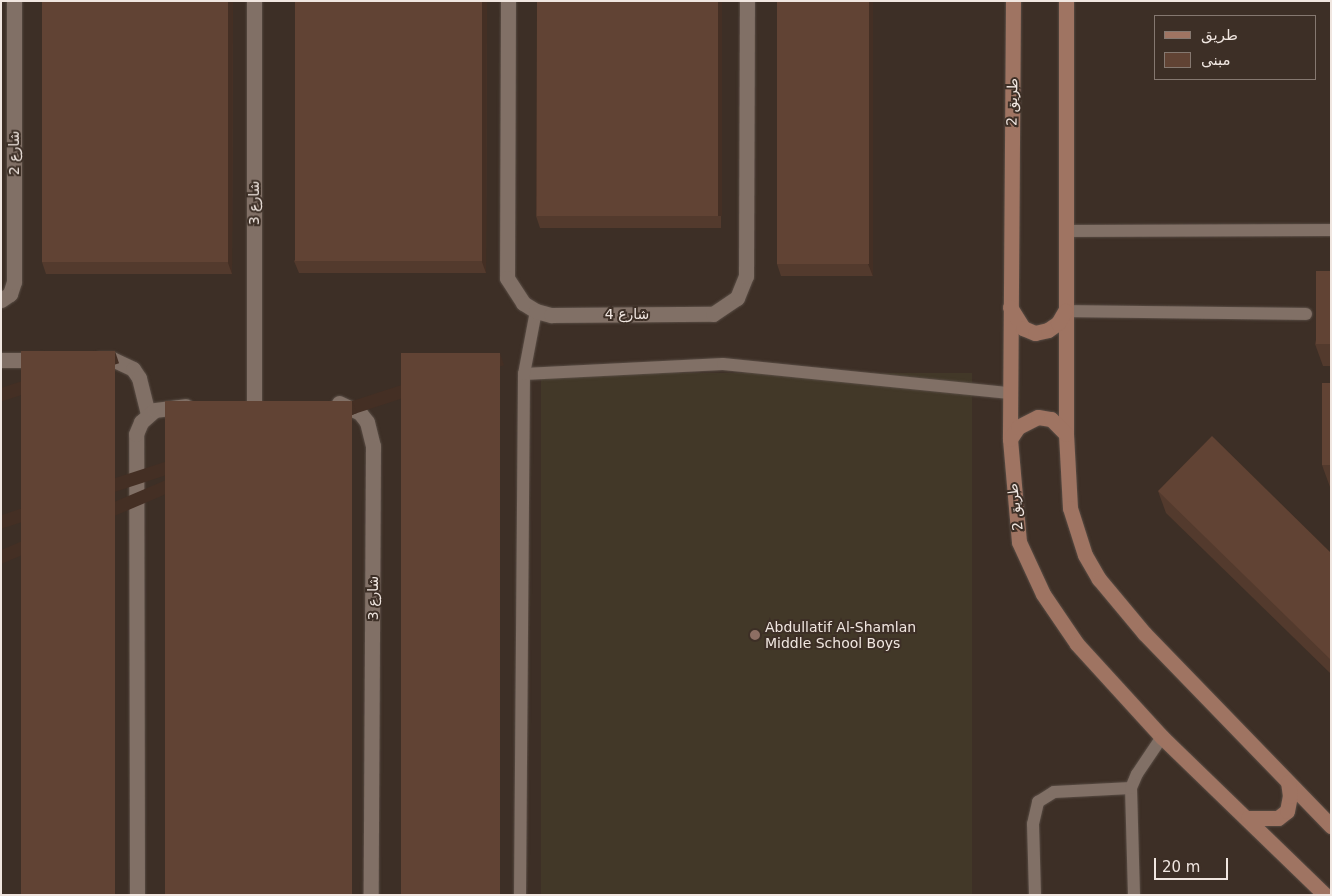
<!DOCTYPE html>
<html>
<head>
<meta charset="utf-8">
<style>
  body { margin:0 }
  #map { position:relative; width:1332px; height:896px; overflow:hidden; background:#3d2f26; font-family:"DejaVu Sans",Vazirmatn,sans-serif }
  div>[style] { position:absolute }
  .education>* { inset:0; background:#423828; transform-origin:0 0 }
  .roads { filter:drop-shadow(0 0 1px #594d45) drop-shadow(0 0 1px #594d45) }
  .lane>* { height:12px; margin:-6px; padding:0 6px; transform-origin:6px; border-radius:6px; background:#817066 }
  .street>* { height:15px; margin:-7.5px; padding:0 7.5px; transform-origin:7.5px; border-radius:7.5px; background:#817066 }
  .secondary>* { height:15px; margin:-7.5px; padding:0 7.5px; transform-origin:7.5px; border-radius:7.5px; background:#9f7462 }
  .wall>* { inset:0; background:#533a2d }
  .shaded-wall>* { inset:0; background:#442f24; transform-origin:0 0 }
  .building>* { inset:0; background:#614334; transform-origin:0 0 }
  .dots>* { width:14px; height:14px; translate:-50% -50%; box-sizing:border-box; border:2px solid #3d2f26; border-radius:50% }
  span { translate:-50% -50%; white-space:nowrap; text-align:center; line-height:1.15; -webkit-text-stroke:4px #3d2f26; paint-order:stroke }
  .street-label { font-size:14px; color:#f0e6e0 }
  .poi-label { font-size:14px; color:#f0e6e0 }
  .left { translate:0 -50%; text-align:left }
  .frame { position:absolute; inset:0; border:2px solid #f0e6e0; pointer-events:none }
  .legend { position:absolute; left:1154px; top:15px; width:162px; height:65px; box-sizing:border-box; background:#3d2f26; border:1px solid #857870; margin:0; padding:6px 9px; list-style:none; font-size:15px; color:#f0e6e0 }
  .legend li { display:flex; align-items:center; gap:10px; height:25px }
  .legend b { width:25px; border:1px solid #857870 }
  .scale { position:absolute; left:1154px; top:858px; width:74px; height:22px; box-sizing:border-box; border:2px solid #f0e6e0; border-top:0; padding-left:6px; font-size:15px; line-height:18px; white-space:nowrap; color:#f0e6e0; -webkit-text-stroke:4px #3d2f26; paint-order:stroke }
</style>
</head>
<body>
<div id="map">
  <div class="education">
    <i style="left:541px;top:373px;width:431px;height:522px"></i>
  </div>
  <div class="roads">
    <div class="lane">
      <i style="left:1066px;top:231px;width:265px;rotate:-0.2deg"></i>
      <i style="left:1065px;top:311px;width:241px;rotate:0.7deg"></i>
      <i style="left:524px;top:374px;width:199px;rotate:-2.9deg"></i>
      <i style="left:723px;top:364px;width:288px;rotate:5.8deg"></i>
      <i style="left:520px;top:895px;width:521px;rotate:-89.56deg"></i>
      <i style="left:524px;top:374px;width:64px;rotate:-79.2deg"></i>
      <i style="left:1035px;top:895px;width:71px;rotate:-91.6deg"></i>
      <i style="left:1033px;top:824px;width:23px;rotate:-77deg"></i>
      <i style="left:1038px;top:802px;width:19px;rotate:-32deg"></i>
      <i style="left:1054px;top:792px;width:77px;rotate:-3deg"></i>
      <i style="left:1134px;top:895px;width:107px;rotate:-91.6deg"></i>
      <i style="left:1131px;top:788px;width:15px;rotate:-67deg"></i>
      <i style="left:1137px;top:774px;width:45px;rotate:-56deg"></i>
    </div>
    <div class="street">
      <i style="left:254px;top:1px;width:404px;rotate:90deg"></i>
      <i style="left:508px;top:1px;width:277px;rotate:90.2deg"></i>
      <i style="left:507px;top:278px;width:30px;rotate:57deg"></i>
      <i style="left:523px;top:303px;width:15px;rotate:32deg"></i>
      <i style="left:536px;top:311px;width:16px;rotate:15deg"></i>
      <i style="left:551px;top:315px;width:162px;rotate:-0.4deg"></i>
      <i style="left:713px;top:314px;width:29px;rotate:-34deg"></i>
      <i style="left:737px;top:298px;width:24px;rotate:-68deg"></i>
      <i style="left:746px;top:276px;width:275px;rotate:-89.8deg"></i>
      <i style="left:1px;top:300px;width:11px;rotate:-34deg"></i>
      <i style="left:10px;top:294px;width:13px;rotate:-72deg"></i>
      <i style="left:14px;top:282px;width:281px;rotate:-90deg"></i>
      <i style="left:100px;top:359px;width:12px"></i>
      <i style="left:112px;top:359px;width:23px;rotate:25deg"></i>
      <i style="left:133px;top:369px;width:11px;rotate:56deg"></i>
      <i style="left:139px;top:378px;width:37px;rotate:76deg"></i>
      <i style="left:1px;top:360px;width:38px"></i>
      <i style="left:339px;top:403px;width:23px;rotate:25deg"></i>
      <i style="left:360px;top:413px;width:11px;rotate:52deg"></i>
      <i style="left:367px;top:422px;width:25px;rotate:76deg"></i>
      <i style="left:373px;top:446px;width:449px;rotate:90.3deg"></i>
      <i style="left:137px;top:895px;width:461px;rotate:-90.1deg"></i>
      <i style="left:136px;top:434px;width:13px;rotate:-67deg"></i>
      <i style="left:141px;top:422px;width:18px;rotate:-41deg"></i>
      <i style="left:155px;top:410px;width:31px;rotate:-7deg"></i>
    </div>
    <div class="secondary">
      <i style="left:1013px;top:1px;width:438px;rotate:90.4deg"></i>
      <i style="left:1010px;top:439px;width:103px;rotate:85deg"></i>
      <i style="left:1019px;top:542px;width:57px;rotate:65.2deg"></i>
      <i style="left:1043px;top:594px;width:60px;rotate:55.8deg"></i>
      <i style="left:1077px;top:644px;width:126px;rotate:47.6deg"></i>
      <i style="left:1162px;top:737px;width:227px;rotate:44.1deg"></i>
      <i style="left:1066px;top:1px;width:433px;rotate:90deg"></i>
      <i style="left:1066px;top:434px;width:74px;rotate:86.9deg"></i>
      <i style="left:1070px;top:508px;width:49px;rotate:72.3deg"></i>
      <i style="left:1085px;top:555px;width:28px;rotate:60deg"></i>
      <i style="left:1099px;top:579px;width:70px;rotate:50.2deg"></i>
      <i style="left:1144px;top:633px;width:269px;rotate:45.9deg"></i>
      <i style="left:1010px;top:307px;width:25px;rotate:58deg"></i>
      <i style="left:1023px;top:328px;width:13px;rotate:23deg"></i>
      <i style="left:1035px;top:333px;width:13px;rotate:-13deg"></i>
      <i style="left:1048px;top:330px;width:12px;rotate:-35deg"></i>
      <i style="left:1058px;top:323px;width:14px;rotate:-60deg"></i>
      <i style="left:1010px;top:439px;width:14px;rotate:-56deg"></i>
      <i style="left:1018px;top:427px;width:22px;rotate:-27deg"></i>
      <i style="left:1038px;top:417px;width:13px;rotate:9deg"></i>
      <i style="left:1051px;top:419px;width:21px;rotate:45deg"></i>
      <i style="left:1248px;top:818px;width:30px"></i>
      <i style="left:1278px;top:818px;width:11px;rotate:-38deg"></i>
      <i style="left:1287px;top:811px;width:15px;rotate:-79deg"></i>
      <i style="left:1290px;top:796px;width:14px;rotate:-98deg"></i>
    </div>
  </div>
  <div class="wall">
    <i style="clip-path:polygon(233px 1px,232px 274px,46px 274px,42px 262px)"></i>
    <i style="clip-path:polygon(487px 1px,486px 273px,299px 273px,294px 261px)"></i>
    <i style="clip-path:polygon(537px 1px,722px 1px,721px 228px,540px 228px,536px 216px)"></i>
    <i style="clip-path:polygon(777px 1px,873px 276px,781px 276px,777px 264px)"></i>
    <i style="clip-path:polygon(1331px 271px,1331px 366px,1323px 366px,1315px 344px)"></i>
    <i style="clip-path:polygon(1331px 383px,1331px 487px,1330px 487px,1322px 465px)"></i>
    <i style="clip-path:polygon(1158px 491px,1331px 553px,1331px 674px,1166px 513px)"></i>
  </div>
  <div class="shaded-wall">
    <i style="clip-path:polygon(228px 1px,233px 1px,232px 274px,228px 263px)"></i>
    <i style="clip-path:polygon(482px 1px,487px 1px,486px 273px,482px 262px)"></i>
    <i style="left:718px;top:1px;width:4px;height:215px"></i>
    <i style="clip-path:polygon(869px 1px,873px 1px,873px 276px,868px 264px)"></i>
    <i style="left:115px;top:351px;width:13px;height:544px;rotate:72deg"></i>
    <i style="left:500px;top:353px;width:13px;height:542px;rotate:72deg"></i>
    <i style="left:352px;top:401px;width:13px;height:494px;rotate:67deg"></i>
  </div>
  <div class="building">
    <i style="left:42px;top:1px;width:186px;height:261px"></i>
    <i style="left:295px;top:1px;width:187px;height:260px"></i>
    <i style="left:537px;top:1px;width:181px;height:215px"></i>
    <i style="left:777px;top:1px;width:92px;height:263px"></i>
    <i style="left:1316px;top:271px;width:15px;height:73px"></i>
    <i style="left:21px;top:351px;width:94px;height:544px"></i>
    <i style="left:401px;top:353px;width:99px;height:542px"></i>
    <i style="left:1322px;top:383px;width:9px;height:82px"></i>
    <i style="left:165px;top:401px;width:187px;height:494px"></i>
    <i style="clip-path:polygon(1212px 436px,1331px 553px,1331px 660px,1158px 491px)"></i>
  </div>
  <div class="dots">
    <i style="left:755px;top:635px;background:#8d6e63"></i>
  </div>
  <div class="street-label">
    <span style="left:1012px;top:102px;rotate:-89deg">طريق 2</span>
    <span style="left:14px;top:153px;rotate:-90deg">شارع 2</span>
    <span style="left:254px;top:203px;rotate:-90deg">شارع 3</span>
    <span style="left:627px;top:314px">شارع 4</span>
    <span style="left:1015px;top:507px;rotate:-97deg">طريق 2</span>
    <span style="left:373px;top:598px;rotate:-90deg">شارع 3</span>
  </div>
  <div class="poi-label">
    <span class="left" style="left:765px;top:635px">Abdullatif Al-Shamlan<br>Middle School Boys</span>
  </div>
  <div class="frame"></div>
  <ul class="legend">
  <li><b style="height:6px;background:#9f7462"></b>طريق</li>
  <li><b style="height:14px;background:#614334"></b>مبنى</li>
  </ul>
  <div class="scale">20 m</div>
</div>
</body>
</html>
